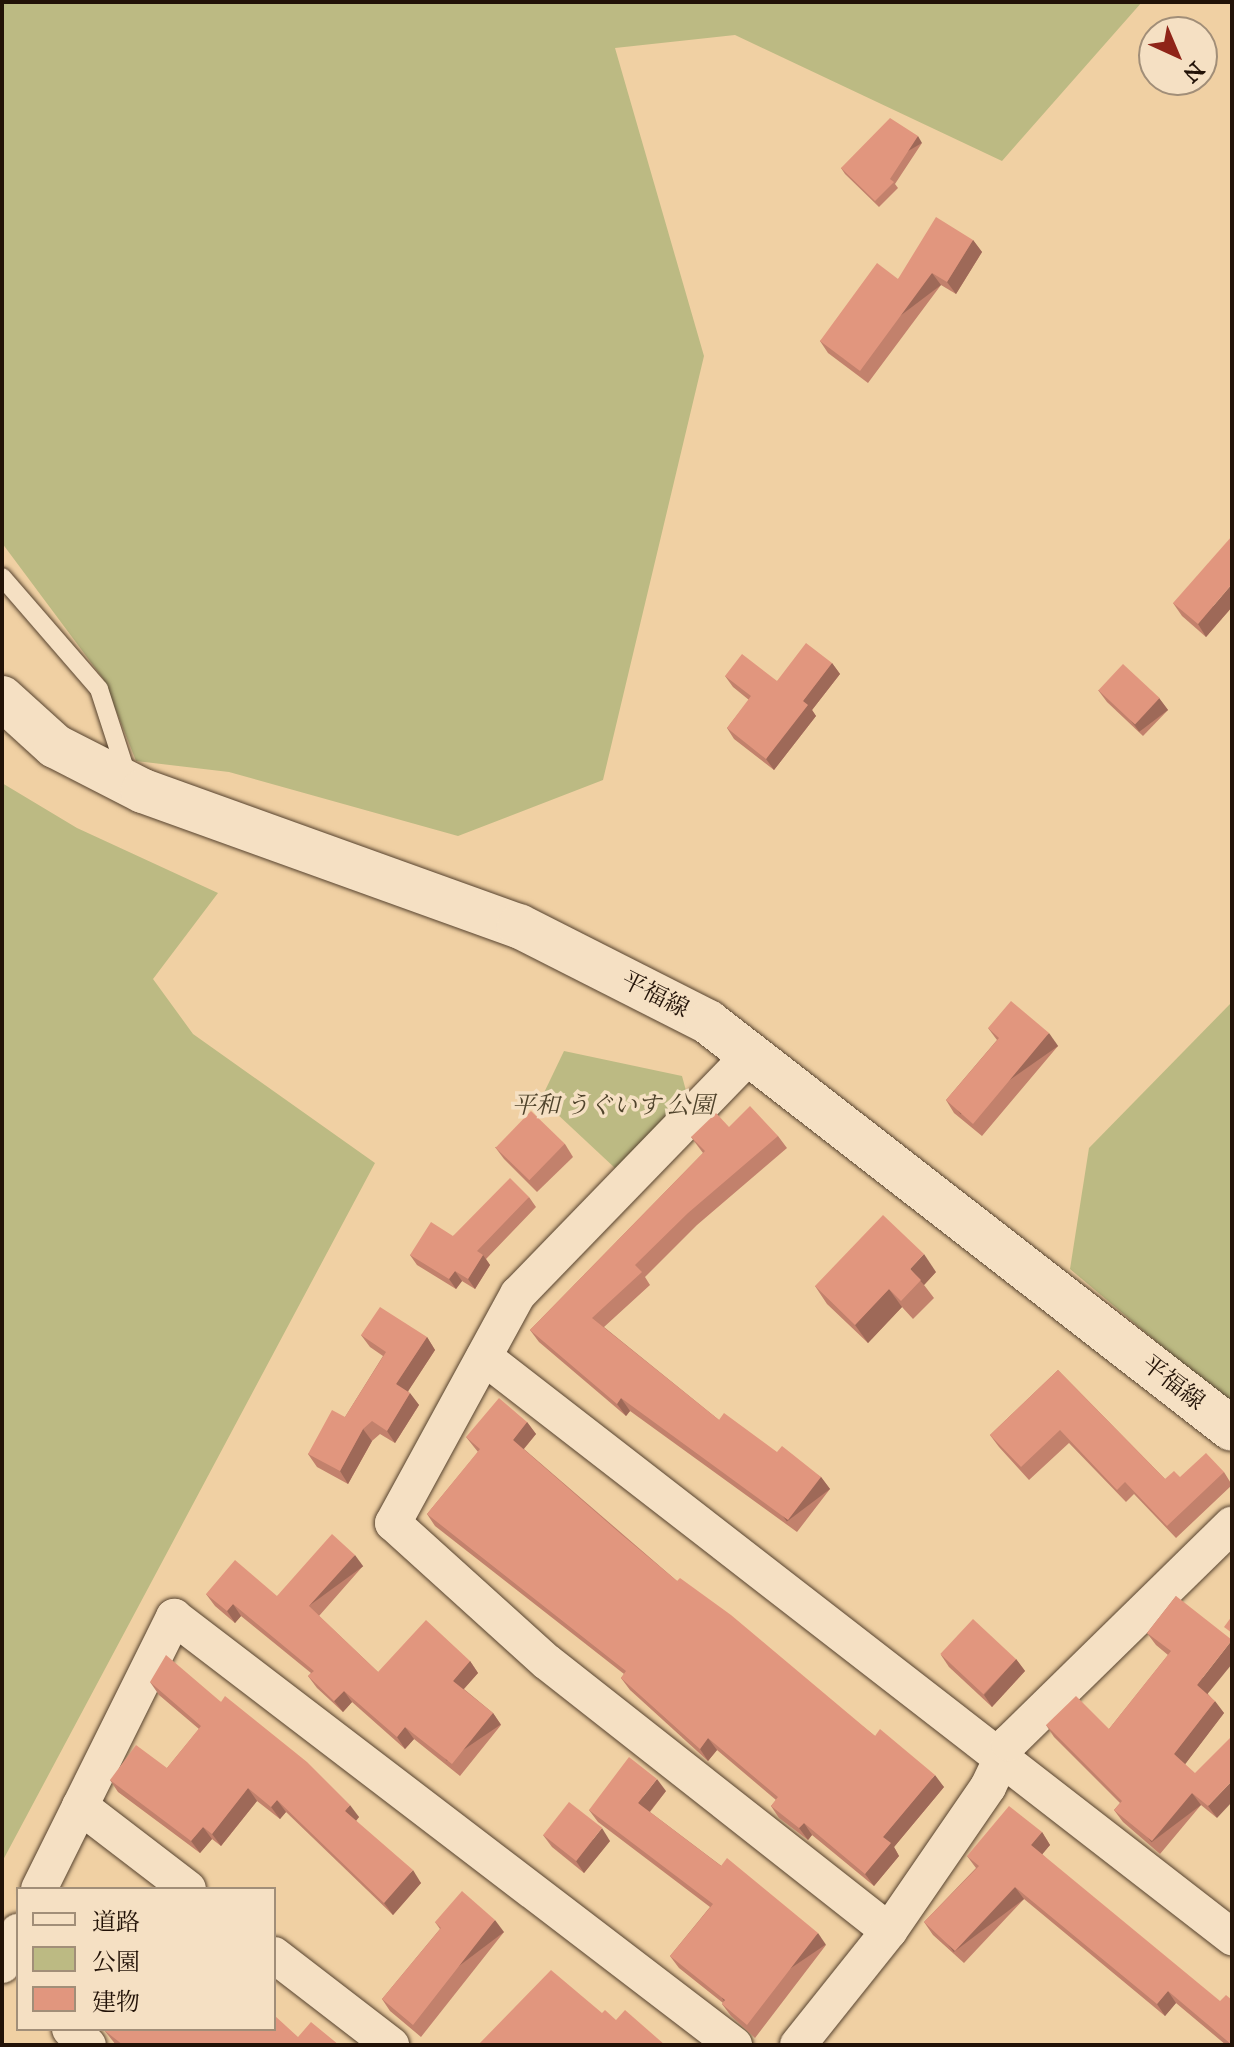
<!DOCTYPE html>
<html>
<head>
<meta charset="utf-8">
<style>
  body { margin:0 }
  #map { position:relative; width:1234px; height:2047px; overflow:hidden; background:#f0d0a3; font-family:"IM FELL Great Primer","Noto Serif JP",serif }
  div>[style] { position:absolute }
  .green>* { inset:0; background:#bcba83 }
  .roads { filter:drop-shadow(0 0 2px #56422e) drop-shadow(0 0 2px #56422e) }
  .service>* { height:18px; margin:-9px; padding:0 9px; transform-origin:9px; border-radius:9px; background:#f5e0c3 }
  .minor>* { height:36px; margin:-18px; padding:0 18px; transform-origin:18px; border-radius:18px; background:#f5e0c3 }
  .tertiary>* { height:44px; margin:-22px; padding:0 22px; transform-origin:22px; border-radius:22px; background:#f5e0c3 }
  .wall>* { inset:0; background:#c2816c }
  .shaded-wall>* { inset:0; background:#9e6958; transform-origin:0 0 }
  .building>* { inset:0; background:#e1967e; transform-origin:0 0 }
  span { translate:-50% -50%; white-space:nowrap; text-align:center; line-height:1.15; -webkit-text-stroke:7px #f5e0c3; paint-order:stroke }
  .street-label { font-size:24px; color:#221207 }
  .park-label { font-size:24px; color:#50442c; font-style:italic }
  .frame { position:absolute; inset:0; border:4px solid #221207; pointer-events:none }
  .legend { position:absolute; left:16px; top:1887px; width:260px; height:144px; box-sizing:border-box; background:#f5e0c3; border:2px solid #a18e78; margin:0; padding:10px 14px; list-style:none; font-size:24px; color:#221207 }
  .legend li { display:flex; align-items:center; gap:16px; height:40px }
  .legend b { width:40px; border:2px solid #a18e78 }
  .north { position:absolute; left:1138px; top:16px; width:80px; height:80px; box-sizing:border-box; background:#f5e0c3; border:2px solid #a18e78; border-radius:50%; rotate:136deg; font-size:22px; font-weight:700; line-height:32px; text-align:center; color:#221207 }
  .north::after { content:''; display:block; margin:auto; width:28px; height:36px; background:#8f2418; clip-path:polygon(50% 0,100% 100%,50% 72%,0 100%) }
</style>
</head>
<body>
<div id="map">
  <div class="green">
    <i style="clip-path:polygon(2px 2px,1142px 2px,1002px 161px,735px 35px,615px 48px,704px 356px,603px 780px,458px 836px,229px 772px,136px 761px,104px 680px,2px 543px)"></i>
    <i style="clip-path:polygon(2px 783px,77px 828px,218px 893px,153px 979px,193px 1034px,375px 1163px,2px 1862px)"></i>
    <i style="clip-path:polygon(1232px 1002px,1232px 1405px,1070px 1269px,1089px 1148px)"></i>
    <i style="clip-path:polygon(564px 1051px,682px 1076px,688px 1098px,616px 1169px,541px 1099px)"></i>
  </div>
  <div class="roads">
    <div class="service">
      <i style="left:2px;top:577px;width:148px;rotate:49.1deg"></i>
      <i style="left:99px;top:689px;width:94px;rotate:72deg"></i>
    </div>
    <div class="minor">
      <i style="left:750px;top:1055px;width:333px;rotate:134.1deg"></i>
      <i style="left:518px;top:1294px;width:261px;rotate:118.6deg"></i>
      <i style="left:393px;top:1523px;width:207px;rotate:42.1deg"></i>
      <i style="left:547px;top:1662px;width:435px;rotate:38.2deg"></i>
      <i style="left:484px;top:1357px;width:947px;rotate:37.79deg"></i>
      <i style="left:80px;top:1806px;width:136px;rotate:37.5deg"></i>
      <i style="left:39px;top:1889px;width:304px;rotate:-63.6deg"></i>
      <i style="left:174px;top:1617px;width:705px;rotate:37.39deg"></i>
      <i style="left:274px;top:1955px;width:148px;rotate:37.6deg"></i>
      <i style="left:2px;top:1965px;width:37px;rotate:-64deg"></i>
      <i style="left:70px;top:2029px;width:24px;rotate:42deg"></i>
      <i style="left:798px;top:2045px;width:146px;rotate:-51.4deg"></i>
      <i style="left:889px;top:1931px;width:175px;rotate:-55.5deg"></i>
      <i style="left:988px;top:1787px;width:49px;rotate:-64.5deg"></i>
      <i style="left:1009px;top:1743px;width:312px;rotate:-44.4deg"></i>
    </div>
    <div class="tertiary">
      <i style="left:2px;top:698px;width:72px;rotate:42.2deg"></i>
      <i style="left:55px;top:746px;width:99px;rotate:27.1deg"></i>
      <i style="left:143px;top:791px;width:400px;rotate:19.8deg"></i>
      <i style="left:519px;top:926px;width:212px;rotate:26.9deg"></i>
      <i style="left:708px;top:1022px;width:663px;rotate:37.84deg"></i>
    </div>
  </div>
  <div class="wall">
    <i style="clip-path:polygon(922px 143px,895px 184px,898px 188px,879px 207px,845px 174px,841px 168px)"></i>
    <i style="clip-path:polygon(973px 240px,982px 252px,956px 294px,941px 285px,868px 383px,828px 353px,820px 341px,898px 279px)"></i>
    <i style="clip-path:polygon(1173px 603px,1232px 607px,1206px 637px,1182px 616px)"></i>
    <i style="clip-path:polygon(832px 663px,840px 674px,812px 710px,816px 716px,774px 770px,734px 739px,727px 728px,749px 700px,733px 687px,725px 676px,777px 681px)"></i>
    <i style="clip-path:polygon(1098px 690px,1159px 698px,1168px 710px,1143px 736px,1107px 702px)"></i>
    <i style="clip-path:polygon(988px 1028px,1058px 1046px,982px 1136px,954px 1113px,946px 1100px,997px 1040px)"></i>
    <i style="clip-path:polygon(729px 1127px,778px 1136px,787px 1148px,697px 1225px,645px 1277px,650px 1285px,604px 1327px,719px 1420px,821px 1477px,830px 1489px,797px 1532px,630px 1411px,626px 1416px,539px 1342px,530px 1330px,703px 1153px,691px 1137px)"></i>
    <i style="clip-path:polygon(565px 1144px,573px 1157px,537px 1192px,504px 1159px,495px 1147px)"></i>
    <i style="clip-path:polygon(529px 1197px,536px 1207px,486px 1259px,490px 1265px,475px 1289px,462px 1281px,456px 1289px,417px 1265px,410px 1255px,453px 1236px)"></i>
    <i style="clip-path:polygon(936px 1272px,924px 1285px,934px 1298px,913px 1319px,902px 1307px,868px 1343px,827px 1304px,815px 1286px)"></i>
    <i style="clip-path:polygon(361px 1335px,427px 1337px,435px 1350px,408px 1391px,419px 1405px,395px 1443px,380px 1434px,372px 1441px,348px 1484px,317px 1467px,308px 1454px,345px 1417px,383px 1356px,370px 1347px)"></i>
    <i style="clip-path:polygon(1058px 1370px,1165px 1479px,1224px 1472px,1232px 1485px,1176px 1538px,1134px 1494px,1126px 1502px,1069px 1443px,1029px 1480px,999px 1447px,990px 1435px)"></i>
    <i style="clip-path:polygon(527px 1422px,536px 1434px,524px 1449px,677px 1581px,875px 1736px,944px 1787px,894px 1847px,899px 1856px,874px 1886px,812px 1835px,808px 1840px,779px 1818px,771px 1806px,776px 1800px,717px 1750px,708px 1761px,630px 1690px,621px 1678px,624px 1674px,435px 1526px,427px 1514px,478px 1452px,466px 1437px)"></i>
    <i style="clip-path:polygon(363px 1566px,319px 1616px,378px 1672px,470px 1661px,478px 1673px,464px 1689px,493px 1713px,501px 1725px,460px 1776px,414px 1739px,405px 1749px,352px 1702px,343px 1712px,317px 1688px,308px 1676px,311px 1673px,241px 1616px,235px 1623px,215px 1606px,206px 1594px,277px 1596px)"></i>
    <i style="clip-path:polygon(1176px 1596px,1208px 1694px,1224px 1713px,1185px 1764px,1217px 1818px,1201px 1805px,1160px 1854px,1123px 1822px,1114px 1810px,1120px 1803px,1054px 1737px,1046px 1725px,1109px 1729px,1168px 1655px,1156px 1645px,1147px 1633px)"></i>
    <i style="clip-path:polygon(941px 1655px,1016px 1659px,1025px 1671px,992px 1707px,949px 1667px)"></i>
    <i style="clip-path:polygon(150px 1682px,221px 1702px,359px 1817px,356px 1821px,421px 1883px,393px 1915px,286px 1812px,280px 1819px,257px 1801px,221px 1846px,212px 1839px,200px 1853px,118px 1792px,110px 1780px,167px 1768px,199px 1729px,159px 1695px)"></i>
    <i style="clip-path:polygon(666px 1791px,650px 1812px,826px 1945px,755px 2038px,731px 2016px,722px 2004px,723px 2003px,679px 1968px,670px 1956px,710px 1907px,598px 1822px,589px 1810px)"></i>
    <i style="clip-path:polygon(1042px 1832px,1050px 1845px,1042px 1854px,1232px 2045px,1226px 2045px,1176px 2003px,1165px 2016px,1024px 1899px,964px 1963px,933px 1935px,924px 1922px,976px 1868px,967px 1856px)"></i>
    <i style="clip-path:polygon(543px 1835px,610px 1841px,584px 1873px,552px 1847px)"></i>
    <i style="clip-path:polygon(435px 1922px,504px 1932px,421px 2037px,390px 2011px,382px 1999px,440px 1929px)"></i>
    <i style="clip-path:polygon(104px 2030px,298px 2037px,339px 2045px,116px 2045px)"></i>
  </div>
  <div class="shaded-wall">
    <i style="left:918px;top:136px;width:8px;height:51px;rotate:60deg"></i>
    <i style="clip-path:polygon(973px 240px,982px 252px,956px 294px,947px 282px)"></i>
    <i style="left:932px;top:273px;width:15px;height:122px;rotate:53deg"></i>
    <i style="clip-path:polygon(1232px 584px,1232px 607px,1206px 637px,1198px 624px)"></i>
    <i style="clip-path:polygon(832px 663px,840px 674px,812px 710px,816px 716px,774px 770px,766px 759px,803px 701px)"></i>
    <i style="left:1159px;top:698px;width:15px;height:36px;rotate:53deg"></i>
    <i style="left:1049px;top:1033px;width:16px;height:119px;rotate:55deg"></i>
    <i style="clip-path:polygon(924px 1254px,936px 1272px,924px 1285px,910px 1269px)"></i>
    <i style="clip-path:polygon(483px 1255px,490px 1265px,475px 1289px,468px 1279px)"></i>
    <i style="clip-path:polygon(455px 1271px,462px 1281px,456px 1289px,449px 1279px)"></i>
    <i style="clip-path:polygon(889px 1289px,902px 1307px,868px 1343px,855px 1325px)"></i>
    <i style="clip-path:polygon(427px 1337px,435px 1350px,405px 1396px,396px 1384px)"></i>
    <i style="clip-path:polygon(410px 1393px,419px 1405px,395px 1443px,387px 1431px)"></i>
    <i style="clip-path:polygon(621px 1398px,630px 1411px,626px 1416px,617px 1404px)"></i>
    <i style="clip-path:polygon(527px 1422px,536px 1434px,521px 1452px,513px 1440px)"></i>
    <i style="clip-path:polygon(363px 1429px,372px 1441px,348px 1484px,340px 1471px)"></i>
    <i style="left:821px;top:1477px;width:15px;height:54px;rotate:53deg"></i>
    <i style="left:355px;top:1555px;width:14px;height:69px;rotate:54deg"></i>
    <i style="clip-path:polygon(233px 1604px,241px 1616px,235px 1623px,227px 1611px)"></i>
    <i style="clip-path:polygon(1232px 1640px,1232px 1664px,1205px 1697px,1197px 1685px)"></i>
    <i style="clip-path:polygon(1016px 1659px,1025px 1671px,992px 1707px,984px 1695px)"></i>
    <i style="clip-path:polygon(470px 1661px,478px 1673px,461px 1692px,453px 1681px)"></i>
    <i style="clip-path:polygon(344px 1691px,352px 1702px,343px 1712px,334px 1701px)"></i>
    <i style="clip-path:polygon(1215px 1701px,1224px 1713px,1183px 1767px,1174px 1754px)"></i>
    <i style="left:493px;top:1713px;width:14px;height:65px;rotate:56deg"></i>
    <i style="clip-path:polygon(405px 1727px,414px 1739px,405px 1749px,397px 1737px)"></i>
    <i style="clip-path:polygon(708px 1738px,717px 1750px,708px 1761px,700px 1749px)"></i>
    <i style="clip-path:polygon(935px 1775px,944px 1787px,894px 1847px,899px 1856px,874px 1886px,865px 1874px,883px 1837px)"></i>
    <i style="clip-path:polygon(657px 1779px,666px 1791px,647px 1815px,638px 1803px)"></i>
    <i style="clip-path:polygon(1232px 1781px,1232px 1802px,1217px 1818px,1208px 1806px)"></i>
    <i style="clip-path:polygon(248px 1788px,257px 1801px,221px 1846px,212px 1834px)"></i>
    <i style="left:1192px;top:1793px;width:15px;height:62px;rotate:53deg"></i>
    <i style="clip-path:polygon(277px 1800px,286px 1812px,280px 1819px,271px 1807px)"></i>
    <i style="clip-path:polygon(350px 1805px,359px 1817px,354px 1823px,345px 1811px)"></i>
    <i style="clip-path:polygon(804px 1823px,812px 1835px,808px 1840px,799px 1828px)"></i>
    <i style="clip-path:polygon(203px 1827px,212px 1839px,200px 1853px,191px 1841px)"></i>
    <i style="clip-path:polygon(602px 1828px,610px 1841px,584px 1873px,576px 1861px)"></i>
    <i style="clip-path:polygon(1042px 1832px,1050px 1845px,1040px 1857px,1031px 1845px)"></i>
    <i style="clip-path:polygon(413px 1870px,421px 1883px,393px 1915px,384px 1903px)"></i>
    <i style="left:1015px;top:1887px;width:15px;height:88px;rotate:53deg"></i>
    <i style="left:495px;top:1920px;width:15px;height:133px;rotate:53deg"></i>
    <i style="left:818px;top:1933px;width:14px;height:116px;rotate:56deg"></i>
    <i style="clip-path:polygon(1168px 1991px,1176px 2003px,1165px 2016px,1157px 2004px)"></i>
  </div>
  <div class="building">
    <i style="clip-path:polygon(890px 118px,918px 136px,890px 179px,894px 182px,875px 201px,841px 168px)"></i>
    <i style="clip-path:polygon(936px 217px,973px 240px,947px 282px,932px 273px,860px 371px,820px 341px,877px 263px,898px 279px)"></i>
    <i style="clip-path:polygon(1232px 536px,1232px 584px,1198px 624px,1173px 603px)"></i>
    <i style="clip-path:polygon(806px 643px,832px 663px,803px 701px,808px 705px,766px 759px,727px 728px,751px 696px,725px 676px,742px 654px,777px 681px)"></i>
    <i style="left:1123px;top:664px;width:50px;height:36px;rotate:43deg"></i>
    <i style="clip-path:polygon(1011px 1001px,1049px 1033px,973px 1124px,946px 1100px,999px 1038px,988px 1028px)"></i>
    <i style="clip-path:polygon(750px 1106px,778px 1136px,688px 1213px,635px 1265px,642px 1272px,592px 1318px,719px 1420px,724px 1413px,777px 1452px,782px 1446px,821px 1477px,788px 1520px,621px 1398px,617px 1404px,530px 1330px,705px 1151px,691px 1137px,716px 1113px,729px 1127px)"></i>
    <i style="left:531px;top:1111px;width:47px;height:51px;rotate:44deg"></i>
    <i style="clip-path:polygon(510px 1178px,529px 1197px,477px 1251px,483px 1255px,468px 1279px,455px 1271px,449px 1279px,410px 1255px,431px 1222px,453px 1236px)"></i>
    <i style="clip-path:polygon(883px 1215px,924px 1254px,910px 1269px,921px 1280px,901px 1301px,889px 1289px,855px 1325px,815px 1286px)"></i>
    <i style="clip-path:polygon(380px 1307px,427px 1337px,396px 1384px,410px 1393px,387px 1431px,372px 1421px,363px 1429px,340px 1471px,308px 1454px,332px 1410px,345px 1417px,386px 1352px,361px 1335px)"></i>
    <i style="clip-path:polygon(1058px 1370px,1165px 1479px,1174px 1471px,1180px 1477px,1206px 1453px,1224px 1472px,1167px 1526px,1125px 1482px,1117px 1490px,1060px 1430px,1021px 1467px,990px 1435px)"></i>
    <i style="clip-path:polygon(499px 1398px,527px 1422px,513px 1440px,622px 1535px,677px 1581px,680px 1578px,731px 1615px,875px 1736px,880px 1729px,935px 1775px,883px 1837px,891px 1843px,865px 1874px,804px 1823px,799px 1828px,771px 1806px,778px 1797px,708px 1738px,700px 1749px,621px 1678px,626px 1671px,427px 1514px,480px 1449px,466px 1437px)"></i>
    <i style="clip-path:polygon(332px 1534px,355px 1555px,309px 1606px,378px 1672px,426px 1620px,470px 1661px,453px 1681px,493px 1713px,452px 1764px,405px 1727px,397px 1737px,344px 1691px,334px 1701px,308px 1676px,314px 1671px,233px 1604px,227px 1611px,206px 1594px,235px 1560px,277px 1596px)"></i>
    <i style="clip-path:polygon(1176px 1596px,1232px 1640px,1197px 1685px,1215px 1701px,1174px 1754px,1195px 1773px,1232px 1736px,1232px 1781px,1208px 1806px,1192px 1793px,1152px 1841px,1114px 1810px,1122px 1801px,1046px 1725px,1076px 1696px,1109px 1729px,1171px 1651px,1147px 1633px)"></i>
    <i style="clip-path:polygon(1232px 1616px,1232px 1633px,1224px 1627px)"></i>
    <i style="left:973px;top:1619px;width:59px;height:48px;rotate:43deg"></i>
    <i style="clip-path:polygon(166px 1655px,221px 1702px,225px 1696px,307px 1762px,350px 1805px,345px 1811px,413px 1870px,384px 1903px,277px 1800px,271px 1807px,248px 1788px,212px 1834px,203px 1827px,191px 1841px,110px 1780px,136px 1745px,167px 1768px,201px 1726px,150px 1682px)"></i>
    <i style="clip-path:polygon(629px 1757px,657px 1779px,638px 1803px,721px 1866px,727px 1858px,818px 1933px,747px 2025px,722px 2004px,725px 2000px,670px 1956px,713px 1904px,589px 1810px)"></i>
    <i style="left:569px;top:1802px;width:42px;height:42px;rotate:38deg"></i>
    <i style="clip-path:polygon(1009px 1806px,1042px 1832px,1031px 1845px,1220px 2001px,1226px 1995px,1232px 2000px,1232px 2045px,1168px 1991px,1157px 2004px,1015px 1887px,955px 1951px,924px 1922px,979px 1866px,967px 1856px)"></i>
    <i style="clip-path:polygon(462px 1891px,495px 1920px,413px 2025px,382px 1999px,441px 1928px,435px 1922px)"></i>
    <i style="clip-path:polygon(551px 1970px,602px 2013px,605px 2010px,616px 2020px,625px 2010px,665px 2045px,478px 2045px)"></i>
    <i style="clip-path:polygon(274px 2015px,298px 2037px,311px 2022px,339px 2045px,123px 2045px,104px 2030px,105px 2029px,274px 2029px)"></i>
  </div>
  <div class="street-label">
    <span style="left:655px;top:995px;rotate:27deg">平福線</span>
    <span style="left:1173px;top:1383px;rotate:38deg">平福線</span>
  </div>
  <div class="park-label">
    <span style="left:613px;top:1106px">平和 うぐいす 公園</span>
  </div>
  <div class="frame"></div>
  <ul class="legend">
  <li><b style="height:10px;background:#f5e0c3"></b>道路</li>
  <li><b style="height:22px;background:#bcba83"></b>公園</li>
  <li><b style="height:22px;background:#e1967e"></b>建物</li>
  </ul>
  <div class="north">N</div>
</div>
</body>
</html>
